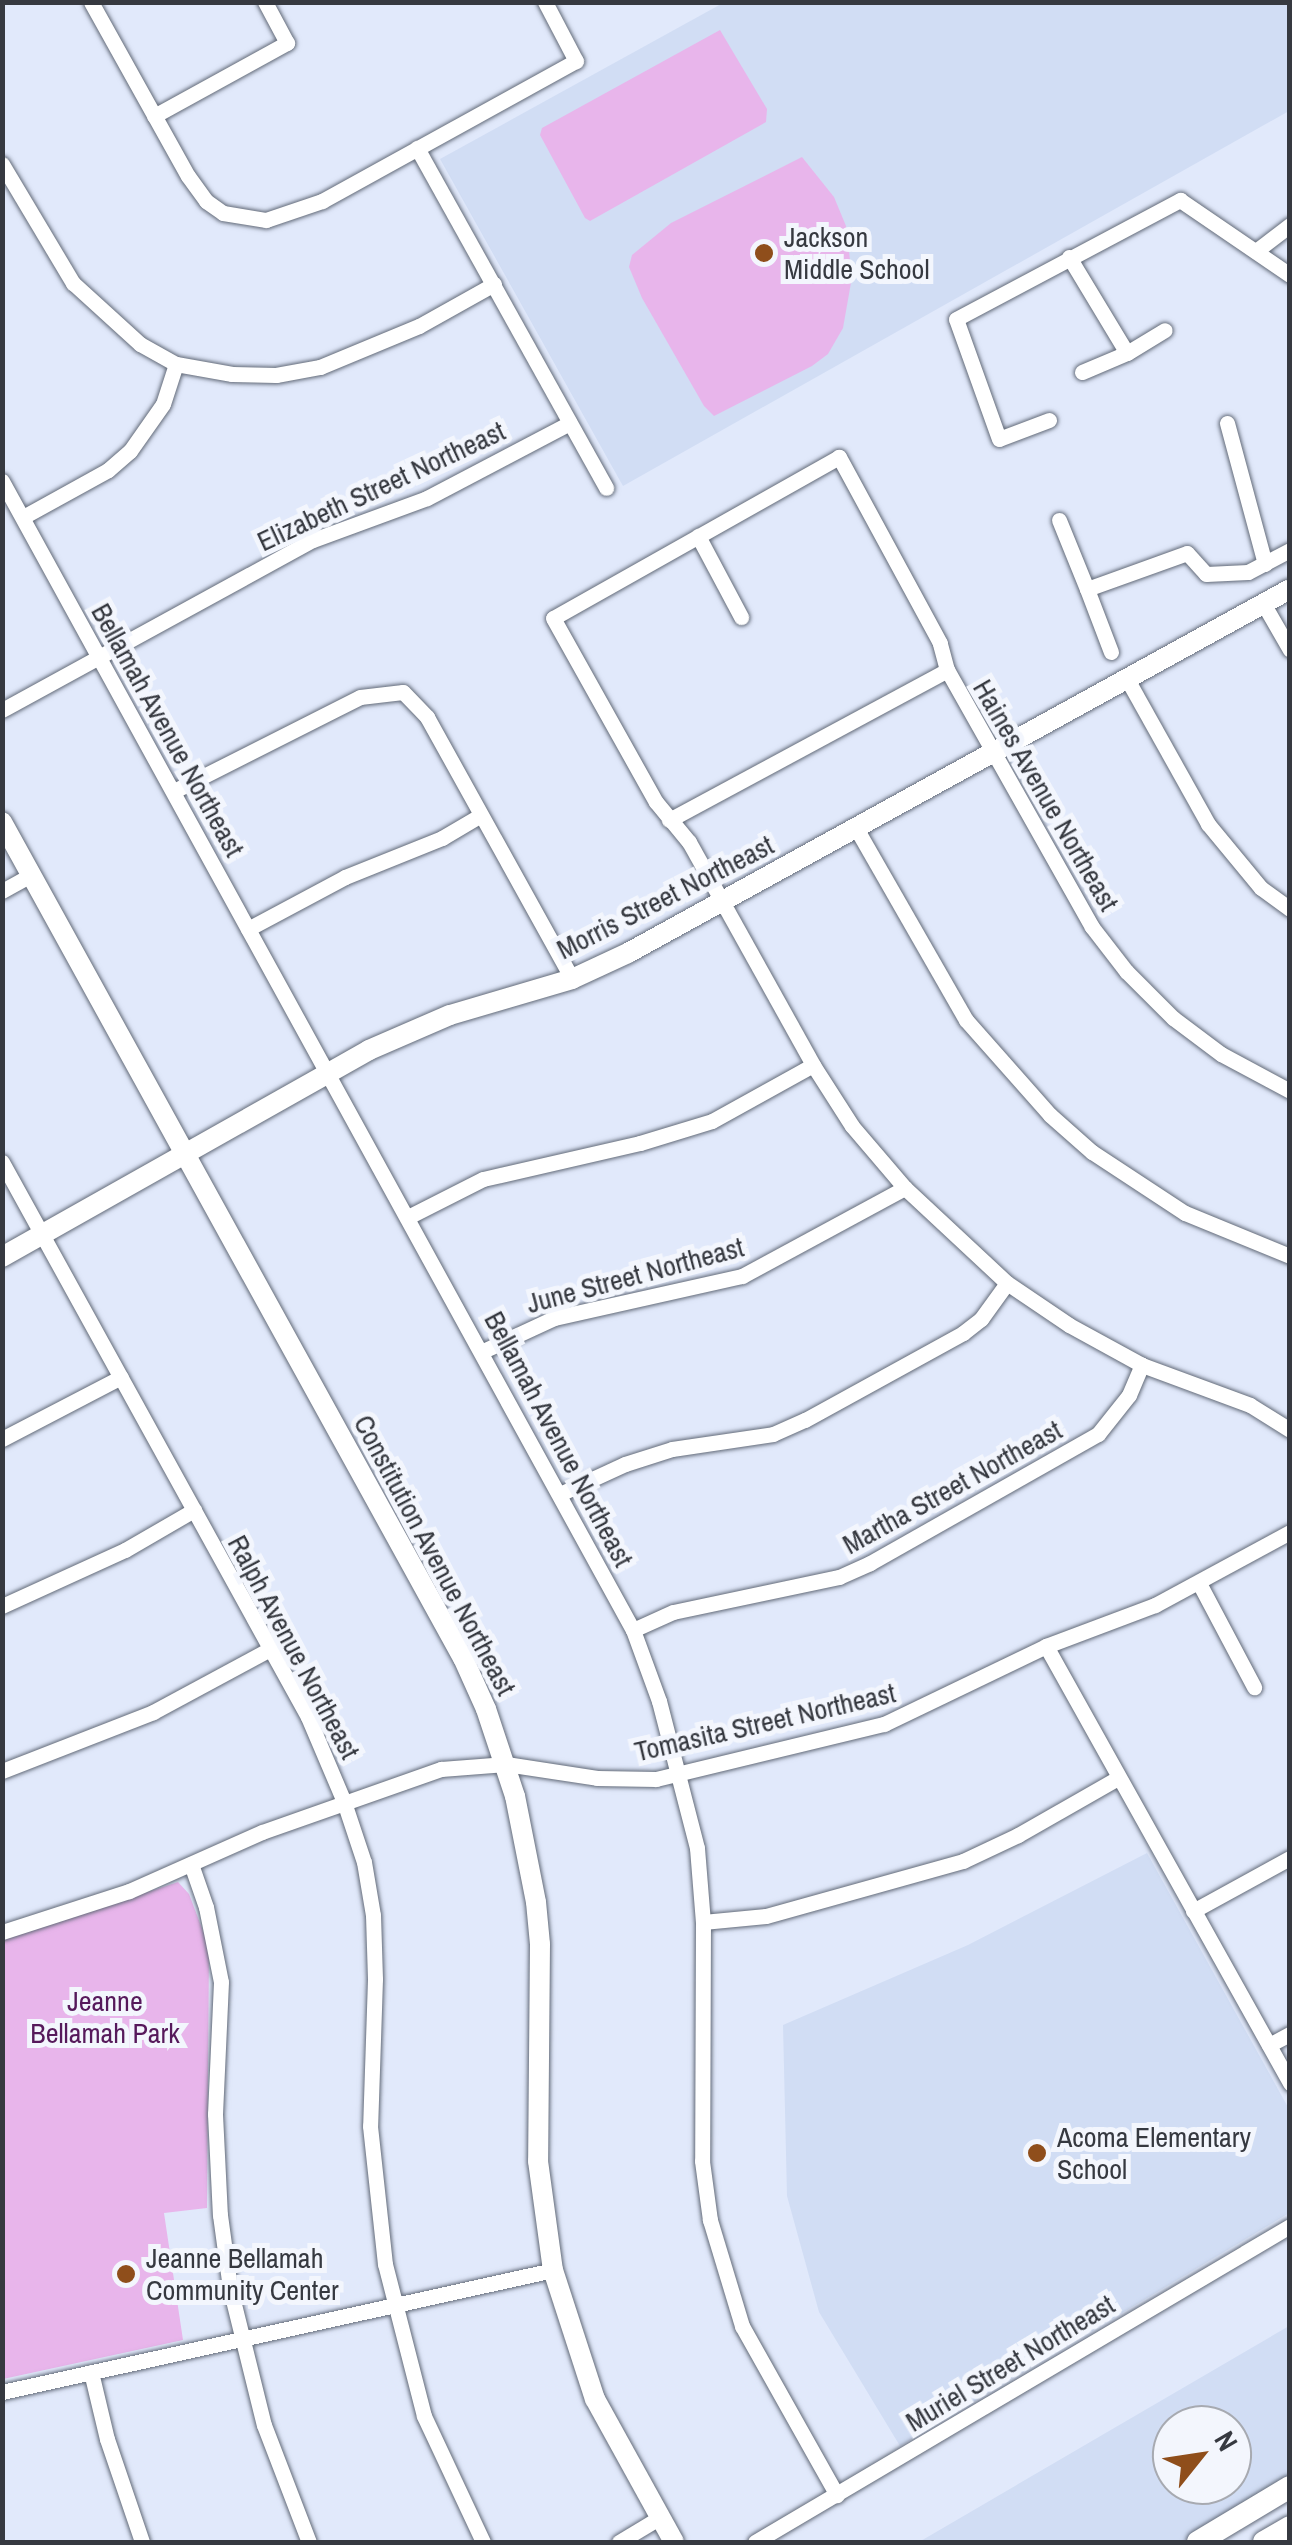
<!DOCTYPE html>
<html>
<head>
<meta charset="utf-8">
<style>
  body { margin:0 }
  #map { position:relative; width:1292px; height:2545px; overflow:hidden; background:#e1e9fb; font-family:"Archivo Narrow",sans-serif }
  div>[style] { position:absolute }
  .built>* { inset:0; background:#d1ddf4 }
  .green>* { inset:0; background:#e8b5eb }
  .roads { filter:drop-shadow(0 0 2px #626a78) drop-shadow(0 0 2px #626a78) }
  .minor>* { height:15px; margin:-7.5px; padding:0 7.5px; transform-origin:7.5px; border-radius:7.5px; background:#fff }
  .tertiary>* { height:20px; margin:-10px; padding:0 10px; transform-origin:10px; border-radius:10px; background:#fff }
  .secondary>* { height:22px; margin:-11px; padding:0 11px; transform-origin:11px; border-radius:11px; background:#fff }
  .dots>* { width:28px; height:28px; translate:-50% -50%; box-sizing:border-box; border:5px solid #f3f6fd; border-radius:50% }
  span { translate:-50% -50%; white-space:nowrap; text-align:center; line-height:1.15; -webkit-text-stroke:10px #f3f6fd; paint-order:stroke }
  .poi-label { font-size:28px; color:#363940 }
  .left { translate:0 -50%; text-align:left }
  .street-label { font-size:28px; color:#363940 }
  .park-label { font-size:28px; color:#56195b }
  .frame { position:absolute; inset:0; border:5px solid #363940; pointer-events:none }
  .north { position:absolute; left:1152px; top:2405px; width:100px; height:100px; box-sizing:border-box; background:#f3f6fd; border:2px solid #a7aab1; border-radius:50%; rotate:60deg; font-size:28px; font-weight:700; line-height:40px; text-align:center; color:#363940 }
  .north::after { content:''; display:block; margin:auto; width:35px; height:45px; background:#8f4e1b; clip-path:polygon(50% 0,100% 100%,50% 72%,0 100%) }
</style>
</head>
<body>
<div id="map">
  <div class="built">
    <i style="clip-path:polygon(723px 3px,1289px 3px,1289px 111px,623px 486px,440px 159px)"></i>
    <i style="clip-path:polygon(1147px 1853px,1289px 2109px,1289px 2213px,900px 2446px,819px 2312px,787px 2196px,783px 2025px,968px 1945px)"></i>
    <i style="clip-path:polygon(evenodd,1289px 2326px,1289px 2478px,1181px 2542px,919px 2542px,1289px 2326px,1172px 2425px,1232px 2425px,1232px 2485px,1172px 2485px,1172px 2425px)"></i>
  </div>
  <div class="green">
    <i style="clip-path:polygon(720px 30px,767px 109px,766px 122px,590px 221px,585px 218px,540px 135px,542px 128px)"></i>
    <i style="clip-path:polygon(802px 157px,834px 197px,846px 226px,852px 277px,843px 328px,828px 354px,812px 366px,714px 416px,704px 406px,642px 298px,629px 267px,632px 255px,671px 223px)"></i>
    <i style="clip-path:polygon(178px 1882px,189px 1894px,209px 1947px,207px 2208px,164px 2213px,183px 2340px,3px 2379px,3px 1940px)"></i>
  </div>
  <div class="roads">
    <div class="minor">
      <i style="left:91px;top:2px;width:199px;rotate:60.9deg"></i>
      <i style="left:188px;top:176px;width:31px;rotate:54deg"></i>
      <i style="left:206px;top:201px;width:21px;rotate:35deg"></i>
      <i style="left:223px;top:213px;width:44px;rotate:9.2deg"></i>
      <i style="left:266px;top:220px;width:59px;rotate:-18.7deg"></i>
      <i style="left:322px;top:201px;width:290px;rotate:-28.9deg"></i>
      <i style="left:576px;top:61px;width:67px;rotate:-117.7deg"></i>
      <i style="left:154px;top:116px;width:152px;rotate:-28.8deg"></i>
      <i style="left:287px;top:43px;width:47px;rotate:-118.2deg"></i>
      <i style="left:417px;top:148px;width:389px;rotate:60.9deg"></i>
      <i style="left:2px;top:164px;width:139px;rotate:59.2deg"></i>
      <i style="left:73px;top:283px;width:91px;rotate:42.3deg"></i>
      <i style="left:140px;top:344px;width:41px;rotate:29.1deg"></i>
      <i style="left:176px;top:364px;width:57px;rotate:10.1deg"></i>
      <i style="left:232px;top:374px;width:44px;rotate:1.3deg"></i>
      <i style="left:276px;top:375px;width:45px;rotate:-10.3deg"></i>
      <i style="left:320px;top:367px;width:107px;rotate:-22.5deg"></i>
      <i style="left:419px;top:326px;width:86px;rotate:-29.2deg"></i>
      <i style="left:1256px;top:251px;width:43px;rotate:-37.4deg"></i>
      <i style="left:1069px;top:257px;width:112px;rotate:58.9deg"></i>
      <i style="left:1082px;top:372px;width:49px;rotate:-22.9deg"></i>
      <i style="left:1127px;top:353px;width:44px;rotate:-31.2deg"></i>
      <i style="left:1049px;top:420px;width:53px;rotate:159.2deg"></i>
      <i style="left:999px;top:439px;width:127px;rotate:-109.7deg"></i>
      <i style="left:956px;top:319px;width:254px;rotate:-28deg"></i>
      <i style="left:1180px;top:200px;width:133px;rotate:34.3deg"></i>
      <i style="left:1227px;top:423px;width:146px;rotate:74.9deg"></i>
      <i style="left:2px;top:481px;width:1311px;rotate:61.23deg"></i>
      <i style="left:633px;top:1630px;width:76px;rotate:69.9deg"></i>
      <i style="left:659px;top:1701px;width:152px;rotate:75.5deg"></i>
      <i style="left:697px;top:1848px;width:74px;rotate:85.4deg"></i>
      <i style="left:703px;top:1922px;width:239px;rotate:90.2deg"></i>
      <i style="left:702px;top:2161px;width:60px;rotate:82.3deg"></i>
      <i style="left:710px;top:2220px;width:111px;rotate:73.2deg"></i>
      <i style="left:742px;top:2326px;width:194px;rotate:60.7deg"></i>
      <i style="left:23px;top:517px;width:97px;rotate:-28.9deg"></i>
      <i style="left:108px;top:470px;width:29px;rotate:-41deg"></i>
      <i style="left:130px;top:451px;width:57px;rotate:-54.9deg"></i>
      <i style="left:163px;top:404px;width:42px;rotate:-72deg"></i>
      <i style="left:1059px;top:520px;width:74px;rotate:67.9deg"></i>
      <i style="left:698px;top:536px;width:92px;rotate:62deg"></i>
      <i style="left:1263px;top:603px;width:54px;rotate:60.1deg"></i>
      <i style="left:1111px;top:652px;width:67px;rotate:-110.9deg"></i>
      <i style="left:1087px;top:589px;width:106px;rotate:-19.8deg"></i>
      <i style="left:1187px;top:553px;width:28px;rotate:48deg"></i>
      <i style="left:1206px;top:574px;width:42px;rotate:-2.7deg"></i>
      <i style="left:1248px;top:572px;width:47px;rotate:-27.6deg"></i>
      <i style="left:1127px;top:679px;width:166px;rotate:60.8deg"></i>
      <i style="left:1208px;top:824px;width:83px;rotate:50.4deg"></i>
      <i style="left:1261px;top:888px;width:36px;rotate:36deg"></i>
      <i style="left:2px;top:710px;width:354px;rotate:-28.7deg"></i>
      <i style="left:313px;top:540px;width:121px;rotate:-20.2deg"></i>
      <i style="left:427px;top:498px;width:161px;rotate:-27.7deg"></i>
      <i style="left:174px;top:791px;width:208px;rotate:-26.8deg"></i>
      <i style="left:360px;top:697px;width:43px;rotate:-6.6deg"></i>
      <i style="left:403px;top:692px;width:35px;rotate:46deg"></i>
      <i style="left:427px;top:717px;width:299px;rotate:61deg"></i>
      <i style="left:669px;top:820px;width:316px;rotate:-28.3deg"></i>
      <i style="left:856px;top:828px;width:221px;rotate:60.2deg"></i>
      <i style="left:966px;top:1020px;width:127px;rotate:48.5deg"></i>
      <i style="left:1050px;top:1115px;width:56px;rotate:41.4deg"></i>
      <i style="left:1092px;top:1152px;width:111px;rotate:33.3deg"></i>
      <i style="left:1185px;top:1213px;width:113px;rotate:22.3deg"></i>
      <i style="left:2px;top:891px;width:33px;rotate:-29deg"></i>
      <i style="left:248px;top:929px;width:110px;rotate:-28.2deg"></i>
      <i style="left:345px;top:877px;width:105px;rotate:-21.9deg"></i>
      <i style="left:442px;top:838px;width:45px;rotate:-30.5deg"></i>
      <i style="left:1290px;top:1091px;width:78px;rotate:-151.8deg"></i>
      <i style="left:1221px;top:1054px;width:60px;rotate:-143.1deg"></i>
      <i style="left:1173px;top:1018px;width:66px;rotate:-135deg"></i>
      <i style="left:1126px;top:971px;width:56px;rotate:-127.7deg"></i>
      <i style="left:1092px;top:927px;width:295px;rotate:-119.4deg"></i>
      <i style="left:947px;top:670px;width:28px;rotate:-105deg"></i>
      <i style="left:940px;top:643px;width:212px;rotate:-118.5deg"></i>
      <i style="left:839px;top:457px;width:328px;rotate:150.6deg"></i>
      <i style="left:553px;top:618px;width:211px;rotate:60.8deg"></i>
      <i style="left:656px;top:802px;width:52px;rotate:50.5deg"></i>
      <i style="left:689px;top:842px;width:255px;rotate:60.9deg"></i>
      <i style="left:813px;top:1065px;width:72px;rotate:57.4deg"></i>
      <i style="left:852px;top:1126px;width:82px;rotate:49.5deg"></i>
      <i style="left:905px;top:1188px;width:139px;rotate:43deg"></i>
      <i style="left:1007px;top:1283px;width:75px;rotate:34.1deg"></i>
      <i style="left:1069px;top:1325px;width:83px;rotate:28.7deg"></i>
      <i style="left:1142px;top:1365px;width:115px;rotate:20.3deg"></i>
      <i style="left:1250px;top:1405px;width:47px;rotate:32deg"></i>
      <i style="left:2px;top:1162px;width:634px;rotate:61.13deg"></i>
      <i style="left:308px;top:1717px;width:92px;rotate:67deg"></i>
      <i style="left:344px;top:1802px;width:63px;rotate:71.6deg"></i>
      <i style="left:364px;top:1862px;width:54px;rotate:80.4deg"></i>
      <i style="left:373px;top:1915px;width:64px;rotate:88.2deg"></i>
      <i style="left:375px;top:1979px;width:147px;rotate:91.9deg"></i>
      <i style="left:370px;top:2126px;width:139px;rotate:83.8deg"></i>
      <i style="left:385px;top:2264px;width:157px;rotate:75.6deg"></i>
      <i style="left:424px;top:2416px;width:139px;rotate:64.9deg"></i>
      <i style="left:408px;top:1217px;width:84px;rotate:-26.9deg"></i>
      <i style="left:483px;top:1179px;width:161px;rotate:-12.9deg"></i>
      <i style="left:640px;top:1143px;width:75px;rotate:-17deg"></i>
      <i style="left:712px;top:1121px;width:115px;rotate:-29deg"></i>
      <i style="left:483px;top:1351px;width:78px;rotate:-24.9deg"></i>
      <i style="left:554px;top:1318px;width:193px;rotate:-12.6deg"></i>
      <i style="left:742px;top:1276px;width:185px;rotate:-28.4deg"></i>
      <i style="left:2px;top:1439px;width:134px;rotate:-27.5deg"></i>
      <i style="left:562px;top:1493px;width:69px;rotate:-24.7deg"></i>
      <i style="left:625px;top:1464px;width:49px;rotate:-17.7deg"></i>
      <i style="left:672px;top:1449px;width:102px;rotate:-8.4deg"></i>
      <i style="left:773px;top:1434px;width:35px;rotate:-24deg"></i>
      <i style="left:805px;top:1420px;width:180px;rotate:-28.8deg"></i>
      <i style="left:963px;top:1333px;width:23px;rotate:-38deg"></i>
      <i style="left:981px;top:1319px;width:44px;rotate:-54.2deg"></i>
      <i style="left:1199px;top:1583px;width:118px;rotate:62.1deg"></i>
      <i style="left:2px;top:1606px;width:135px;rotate:-24.5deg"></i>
      <i style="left:125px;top:1550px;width:80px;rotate:-30.1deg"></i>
      <i style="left:633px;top:1630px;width:44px;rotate:-24.2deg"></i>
      <i style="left:673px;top:1612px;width:170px;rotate:-11.9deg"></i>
      <i style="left:839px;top:1577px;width:34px;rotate:-24deg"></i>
      <i style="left:870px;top:1563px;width:262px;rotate:-29.5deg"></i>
      <i style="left:1098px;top:1434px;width:50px;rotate:-51.5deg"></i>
      <i style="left:1129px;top:1395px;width:33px;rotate:-67deg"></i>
      <i style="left:1046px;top:1646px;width:501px;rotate:60.82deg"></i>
      <i style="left:2px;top:1771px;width:162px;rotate:-21.3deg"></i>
      <i style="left:153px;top:1712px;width:133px;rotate:-28.3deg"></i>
      <i style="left:191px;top:1864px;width:46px;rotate:70.8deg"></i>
      <i style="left:206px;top:1907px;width:76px;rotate:78.7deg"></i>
      <i style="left:221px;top:1982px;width:132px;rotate:92.6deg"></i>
      <i style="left:215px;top:2114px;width:101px;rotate:87.2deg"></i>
      <i style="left:220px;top:2215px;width:74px;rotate:82.2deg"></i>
      <i style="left:230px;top:2288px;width:141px;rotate:76.1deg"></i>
      <i style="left:264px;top:2425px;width:125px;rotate:69deg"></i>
      <i style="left:1193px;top:1911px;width:111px;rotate:-28.7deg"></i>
      <i style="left:703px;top:1922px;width:63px;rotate:-5.4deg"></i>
      <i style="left:766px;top:1916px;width:205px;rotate:-15.6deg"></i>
      <i style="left:963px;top:1861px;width:61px;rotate:-25.3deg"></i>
      <i style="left:1018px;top:1835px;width:115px;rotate:-29.7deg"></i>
      <i style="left:2px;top:1932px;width:133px;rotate:-17.9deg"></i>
      <i style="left:129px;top:1891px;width:145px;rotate:-23.9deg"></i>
      <i style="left:262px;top:1832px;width:190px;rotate:-19.4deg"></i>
      <i style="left:441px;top:1769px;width:65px;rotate:-4.4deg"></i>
      <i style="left:506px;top:1764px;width:92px;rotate:8.7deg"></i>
      <i style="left:597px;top:1778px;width:59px;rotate:1deg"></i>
      <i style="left:656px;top:1779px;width:235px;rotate:-13.6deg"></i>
      <i style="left:884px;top:1724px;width:180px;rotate:-25.7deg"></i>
      <i style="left:1046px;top:1646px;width:116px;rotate:-20.6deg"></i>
      <i style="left:1155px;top:1605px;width:153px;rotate:-28.4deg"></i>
      <i style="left:1269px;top:2045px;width:24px;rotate:-28deg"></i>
      <i style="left:91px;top:2372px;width:69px;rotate:76.6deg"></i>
      <i style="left:107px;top:2439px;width:109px;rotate:71.2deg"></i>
      <i style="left:2px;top:2392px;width:564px;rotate:-12.48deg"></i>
      <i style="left:619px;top:2542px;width:47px;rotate:-31deg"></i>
      <i style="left:755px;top:2542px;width:621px;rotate:-30.57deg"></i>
    </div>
    <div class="tertiary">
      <i style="left:2px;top:822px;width:955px;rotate:61.13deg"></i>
      <i style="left:463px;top:1658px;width:56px;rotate:65.7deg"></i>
      <i style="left:486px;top:1709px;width:92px;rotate:71.6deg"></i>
      <i style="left:515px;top:1796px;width:108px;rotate:78.8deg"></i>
      <i style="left:536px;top:1902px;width:42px;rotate:84.6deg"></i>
      <i style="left:540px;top:1944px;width:217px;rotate:90.5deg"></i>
      <i style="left:538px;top:2161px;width:110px;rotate:82.2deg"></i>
      <i style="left:553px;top:2270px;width:136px;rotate:72deg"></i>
      <i style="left:595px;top:2399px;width:163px;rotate:61.1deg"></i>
      <i style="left:2px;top:1257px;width:421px;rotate:-29.4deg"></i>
      <i style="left:369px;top:1050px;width:88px;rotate:-23.4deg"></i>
      <i style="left:450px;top:1015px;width:127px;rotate:-16.4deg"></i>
      <i style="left:572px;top:979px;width:62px;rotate:-24.9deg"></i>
      <i style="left:628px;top:953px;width:755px;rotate:-28.8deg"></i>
    </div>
    <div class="secondary">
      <i style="left:1198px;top:2542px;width:107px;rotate:-30.9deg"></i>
      <i style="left:1264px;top:2542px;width:30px;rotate:-30deg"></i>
    </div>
  </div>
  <div class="dots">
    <i style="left:764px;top:253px;background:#8f4e1b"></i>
    <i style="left:1037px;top:2153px;background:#8f4e1b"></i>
    <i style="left:126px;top:2274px;background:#8f4e1b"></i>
  </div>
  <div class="poi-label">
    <span class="left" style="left:784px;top:253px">Jackson<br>Middle School</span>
    <span class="left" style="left:1057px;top:2153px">Acoma Elementary<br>School</span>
    <span class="left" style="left:146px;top:2274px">Jeanne Bellamah<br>Community Center</span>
  </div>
  <div class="street-label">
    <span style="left:381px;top:486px;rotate:-25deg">Elizabeth Street Northeast</span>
    <span style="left:168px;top:730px;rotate:61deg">Bellamah Avenue Northeast</span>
    <span style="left:1046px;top:795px;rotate:60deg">Haines Avenue Northeast</span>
    <span style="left:665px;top:897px;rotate:-27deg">Morris Street Northeast</span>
    <span style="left:635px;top:1275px;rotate:-15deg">June Street Northeast</span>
    <span style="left:559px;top:1439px;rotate:62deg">Bellamah Avenue Northeast</span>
    <span style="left:952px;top:1487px;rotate:-29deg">Martha Street Northeast</span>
    <span style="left:435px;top:1555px;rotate:62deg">Constitution Avenue Northeast</span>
    <span style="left:294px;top:1647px;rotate:62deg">Ralph Avenue Northeast</span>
    <span style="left:765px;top:1722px;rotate:-13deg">Tomasita Street Northeast</span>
    <span style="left:1010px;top:2363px;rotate:-31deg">Muriel Street Northeast</span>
  </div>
  <div class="park-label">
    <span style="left:105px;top:2017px">Jeanne<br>Bellamah Park</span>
  </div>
  <div class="frame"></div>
  <div class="north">N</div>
</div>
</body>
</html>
